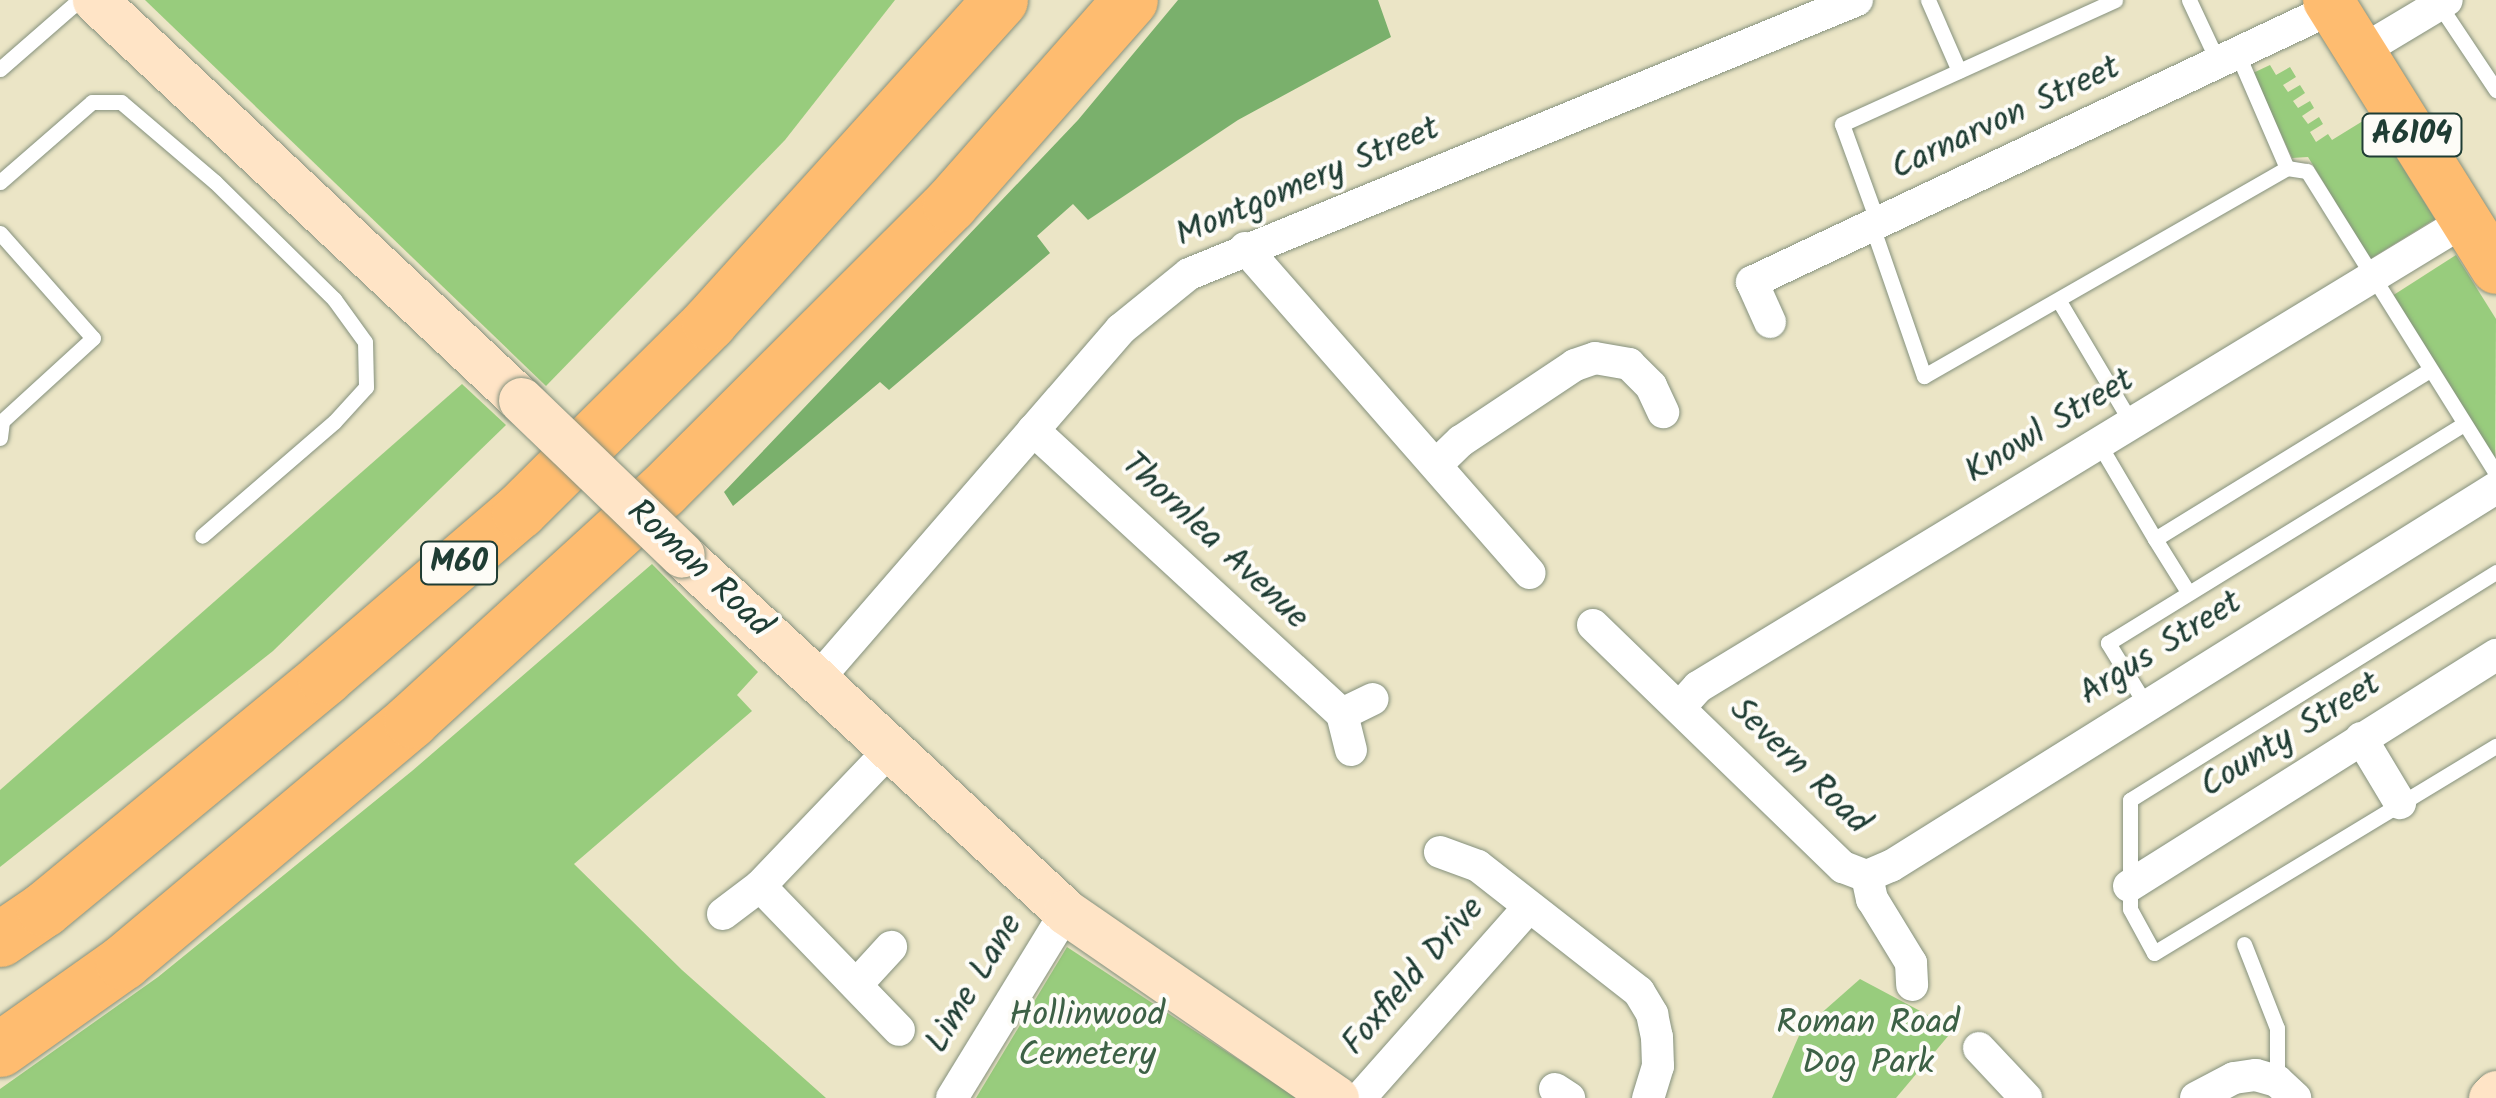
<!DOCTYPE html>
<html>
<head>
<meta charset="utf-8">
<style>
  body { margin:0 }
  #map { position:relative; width:2496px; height:1098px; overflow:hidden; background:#ebe5c6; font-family:Kalam,sans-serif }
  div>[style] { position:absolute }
  .green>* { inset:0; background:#98cc7d }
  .forest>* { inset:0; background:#7ab06c }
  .roads { filter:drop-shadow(0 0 2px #85917d) drop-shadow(0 0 2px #85917d) }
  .lane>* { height:15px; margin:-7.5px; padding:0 7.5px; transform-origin:7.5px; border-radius:7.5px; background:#fff }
  .street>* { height:32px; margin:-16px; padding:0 16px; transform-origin:16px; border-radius:16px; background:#fff }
  .secondary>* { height:45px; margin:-22.5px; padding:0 22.5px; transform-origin:22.5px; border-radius:22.5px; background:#ffe4c6 }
  .primary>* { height:50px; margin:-25px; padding:0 25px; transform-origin:25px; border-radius:25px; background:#febc70 }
  .highway>* { height:55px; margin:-27.5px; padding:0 27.5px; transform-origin:27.5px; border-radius:27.5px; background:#febc70 }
  .bridges { filter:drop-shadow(0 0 2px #85917d) drop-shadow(0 0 2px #85917d) }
  .secondary-bridge>* { height:45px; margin:-22.5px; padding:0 22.5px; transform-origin:22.5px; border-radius:22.5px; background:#ffe4c6 }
  span { translate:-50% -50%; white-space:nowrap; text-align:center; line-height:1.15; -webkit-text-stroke:8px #fdfcf7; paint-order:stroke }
  .shield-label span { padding:2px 8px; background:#fdfcf7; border:2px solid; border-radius:8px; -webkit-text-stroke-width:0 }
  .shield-label { font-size:32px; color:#1f3d34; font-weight:700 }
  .street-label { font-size:35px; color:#1f3d34 }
  .park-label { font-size:35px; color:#3d6146 }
</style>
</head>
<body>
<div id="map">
  <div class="green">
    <i style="clip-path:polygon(145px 0,895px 0,785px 140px,546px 386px)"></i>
    <i style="clip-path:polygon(2270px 65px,2276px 75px,2290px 67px,2296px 77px,2283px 85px,2288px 92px,2300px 85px,2305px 93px,2293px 101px,2298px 108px,2310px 101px,2314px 108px,2302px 116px,2308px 124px,2319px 117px,2323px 124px,2310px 132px,2316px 142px,2328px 134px,2332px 140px,2371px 116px,2435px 219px,2370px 259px,2308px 157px,2292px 158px,2253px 73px)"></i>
    <i style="clip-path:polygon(2456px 255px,2496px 319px,2495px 460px,2392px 296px)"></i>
    <i style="clip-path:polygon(462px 384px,506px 425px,273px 651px,0 867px,0 790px)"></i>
    <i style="clip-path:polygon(652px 564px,758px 672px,737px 695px,752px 711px,574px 864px,682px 970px,826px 1098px,0 1098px,0 1089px,158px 977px,412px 771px)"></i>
    <i style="clip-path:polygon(1067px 947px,1297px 1098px,976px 1098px)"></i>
    <i style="clip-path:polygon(1860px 979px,1954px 1029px,1896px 1098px,1772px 1098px,1801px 1031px)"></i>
  </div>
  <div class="forest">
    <i style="clip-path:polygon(1178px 0,1378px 0,1391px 37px,1238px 120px,1088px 220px,1073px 204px,1037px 236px,1050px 253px,889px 390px,880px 382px,733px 506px,724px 492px,1078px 120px)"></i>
  </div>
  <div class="roads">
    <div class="lane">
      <i style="left:1928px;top:0;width:77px;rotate:66.4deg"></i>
      <i style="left:2189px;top:0;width:71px;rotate:64.9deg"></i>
      <i style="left:2438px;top:3px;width:105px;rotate:56.3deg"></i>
      <i style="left:2238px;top:55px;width:123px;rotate:66.6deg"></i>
      <i style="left:0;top:69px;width:105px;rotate:-41.1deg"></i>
      <i style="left:0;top:182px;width:122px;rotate:-41deg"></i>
      <i style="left:92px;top:102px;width:29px"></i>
      <i style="left:121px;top:102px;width:123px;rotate:40.4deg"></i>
      <i style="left:215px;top:182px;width:167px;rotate:44.5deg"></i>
      <i style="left:334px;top:299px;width:53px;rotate:54.2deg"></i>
      <i style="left:365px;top:342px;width:45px;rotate:88.7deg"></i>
      <i style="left:366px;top:387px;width:47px;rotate:132.4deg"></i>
      <i style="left:334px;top:422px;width:174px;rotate:139.2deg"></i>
      <i style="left:1878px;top:223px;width:105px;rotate:-110deg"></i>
      <i style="left:1842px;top:124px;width:300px;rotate:-24.4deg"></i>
      <i style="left:1872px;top:226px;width:159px;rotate:70.9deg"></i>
      <i style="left:1924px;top:376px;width:418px;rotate:-29.8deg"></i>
      <i style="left:2287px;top:168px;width:20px;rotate:9deg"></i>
      <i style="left:2307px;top:171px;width:357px;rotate:58deg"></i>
      <i style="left:0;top:233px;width:140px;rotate:48.5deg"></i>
      <i style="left:93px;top:338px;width:123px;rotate:137.6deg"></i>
      <i style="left:2px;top:421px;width:17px;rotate:97deg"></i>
      <i style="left:2059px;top:301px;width:143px;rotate:59.3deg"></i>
      <i style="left:2099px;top:444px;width:110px;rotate:59.5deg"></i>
      <i style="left:2155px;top:539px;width:323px;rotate:-31.6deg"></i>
      <i style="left:2155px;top:539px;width:62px;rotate:58.1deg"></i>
      <i style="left:2496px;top:572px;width:431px;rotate:148.1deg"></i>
      <i style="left:2130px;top:800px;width:109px;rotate:90deg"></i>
      <i style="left:2130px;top:909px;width:50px;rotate:61.4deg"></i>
      <i style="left:2154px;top:953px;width:400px;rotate:-31.2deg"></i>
      <i style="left:2146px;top:705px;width:73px;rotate:-121.5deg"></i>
      <i style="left:2108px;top:643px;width:418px;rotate:-31.6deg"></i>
      <i style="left:2244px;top:944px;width:90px;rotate:68.6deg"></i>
      <i style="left:2277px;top:1028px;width:53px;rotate:90deg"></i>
    </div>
    <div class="street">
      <i style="left:2360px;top:52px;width:101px;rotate:-30.9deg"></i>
      <i style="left:1245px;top:248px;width:432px;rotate:48.8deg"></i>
      <i style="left:1770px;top:322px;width:44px;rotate:-114.2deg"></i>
      <i style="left:1752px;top:282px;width:642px;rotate:-25.25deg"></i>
      <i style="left:1033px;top:430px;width:420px;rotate:42.6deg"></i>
      <i style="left:1437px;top:464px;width:33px;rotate:-44deg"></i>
      <i style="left:1461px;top:441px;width:137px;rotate:-33.7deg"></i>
      <i style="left:1575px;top:365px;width:21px;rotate:-19deg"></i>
      <i style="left:1595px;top:358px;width:35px;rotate:10deg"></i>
      <i style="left:1629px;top:364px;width:31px;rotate:45deg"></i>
      <i style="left:1651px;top:386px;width:29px;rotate:65deg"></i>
      <i style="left:1593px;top:625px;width:348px;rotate:44.1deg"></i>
      <i style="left:1843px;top:867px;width:26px;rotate:21deg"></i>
      <i style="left:817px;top:680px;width:464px;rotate:-49.1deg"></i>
      <i style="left:1121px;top:329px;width:87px;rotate:-39deg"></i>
      <i style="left:1189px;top:274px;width:722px;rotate:-22.3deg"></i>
      <i style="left:1680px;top:707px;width:27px;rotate:-48deg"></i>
      <i style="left:1698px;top:687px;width:899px;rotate:-31.3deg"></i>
      <i style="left:2361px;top:738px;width:76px;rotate:59deg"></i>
      <i style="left:1351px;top:750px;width:37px;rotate:-104deg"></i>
      <i style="left:1342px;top:714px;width:34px;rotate:-26deg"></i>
      <i style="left:1440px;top:852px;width:40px;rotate:20.2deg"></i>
      <i style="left:1478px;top:866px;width:204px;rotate:38deg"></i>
      <i style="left:1639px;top:992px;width:26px;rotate:59deg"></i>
      <i style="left:1652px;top:1014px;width:24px;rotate:78deg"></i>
      <i style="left:1657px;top:1037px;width:29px;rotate:88deg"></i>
      <i style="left:1658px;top:1066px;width:34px;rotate:107deg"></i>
      <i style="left:1867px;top:876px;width:26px;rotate:-23deg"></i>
      <i style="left:1891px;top:866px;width:713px;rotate:-32deg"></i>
      <i style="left:1867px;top:876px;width:24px;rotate:78deg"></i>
      <i style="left:1872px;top:899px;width:75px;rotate:58.6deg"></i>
      <i style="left:1911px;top:963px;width:22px;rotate:87deg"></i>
      <i style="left:760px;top:886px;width:200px;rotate:46deg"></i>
      <i style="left:2129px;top:886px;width:434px;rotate:-32.2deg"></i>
      <i style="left:723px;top:914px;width:46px;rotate:-37.1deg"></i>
      <i style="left:760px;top:886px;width:190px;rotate:-46.3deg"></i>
      <i style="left:858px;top:983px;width:49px;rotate:-47.5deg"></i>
      <i style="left:1979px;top:1048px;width:69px;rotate:46.8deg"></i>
      <i style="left:1555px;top:1089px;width:17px;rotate:33deg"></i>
      <i style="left:952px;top:1098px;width:218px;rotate:-58.5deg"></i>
      <i style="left:1360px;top:1098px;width:252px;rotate:-48.5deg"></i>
      <i style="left:2196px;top:1098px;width:43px;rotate:-27.8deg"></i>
      <i style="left:2234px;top:1078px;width:22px;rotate:-8deg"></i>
      <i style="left:2256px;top:1075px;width:22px;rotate:16deg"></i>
      <i style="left:2277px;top:1081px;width:25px;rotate:43deg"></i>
    </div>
    <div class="secondary">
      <i style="left:95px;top:0;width:584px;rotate:43.2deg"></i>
      <i style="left:682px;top:555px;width:524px;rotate:42.91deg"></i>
      <i style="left:1066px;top:912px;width:328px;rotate:34.6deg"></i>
      <i style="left:2491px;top:1098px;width:7px;rotate:-45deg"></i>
    </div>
    <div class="primary">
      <i style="left:2328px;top:0;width:317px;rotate:58deg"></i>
    </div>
    <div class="highway">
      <i style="left:0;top:939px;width:53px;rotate:-34.3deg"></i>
      <i style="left:44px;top:909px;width:364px;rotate:-39.5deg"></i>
      <i style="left:325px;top:677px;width:255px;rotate:-40.6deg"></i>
      <i style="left:519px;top:511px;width:268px;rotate:-44.8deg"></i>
      <i style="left:709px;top:322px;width:434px;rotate:-47.9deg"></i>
      <i style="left:0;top:1049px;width:151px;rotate:-35.3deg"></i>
      <i style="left:123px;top:962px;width:376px;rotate:-40deg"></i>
      <i style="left:411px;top:720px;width:340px;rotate:-42.4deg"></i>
      <i style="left:662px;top:491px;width:407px;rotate:-44.9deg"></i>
      <i style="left:950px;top:204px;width:272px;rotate:-48.6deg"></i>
    </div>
  </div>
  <div class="bridges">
    <div class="secondary-bridge">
      <i style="left:521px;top:400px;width:223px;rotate:43.9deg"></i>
    </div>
  </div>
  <div class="shield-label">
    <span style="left:2412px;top:135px">A6104</span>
    <span style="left:459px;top:563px">M60</span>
  </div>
  <div class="street-label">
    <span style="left:2006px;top:119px;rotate:-25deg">Carnarvon Street</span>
    <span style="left:1308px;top:183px;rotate:-23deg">Montgomery Street</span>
    <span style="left:2050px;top:427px;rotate:-31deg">Knowl Street</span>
    <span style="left:1214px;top:542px;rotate:43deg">Thornlea Avenue</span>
    <span style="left:699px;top:569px;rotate:43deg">Roman Road</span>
    <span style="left:2161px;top:649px;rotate:-32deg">Argus Street</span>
    <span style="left:2291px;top:736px;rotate:-32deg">County Street</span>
    <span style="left:1799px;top:767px;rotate:44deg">Severn Road</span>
    <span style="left:1414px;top:977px;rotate:-49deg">Foxfield Drive</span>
    <span style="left:975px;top:984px;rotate:-59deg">Lime Lane</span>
  </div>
  <div class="park-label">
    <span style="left:1087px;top:1036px">Hollinwood<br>Cemetery</span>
    <span style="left:1868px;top:1044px">Roman Road<br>Dog Park</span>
  </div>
</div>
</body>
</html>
